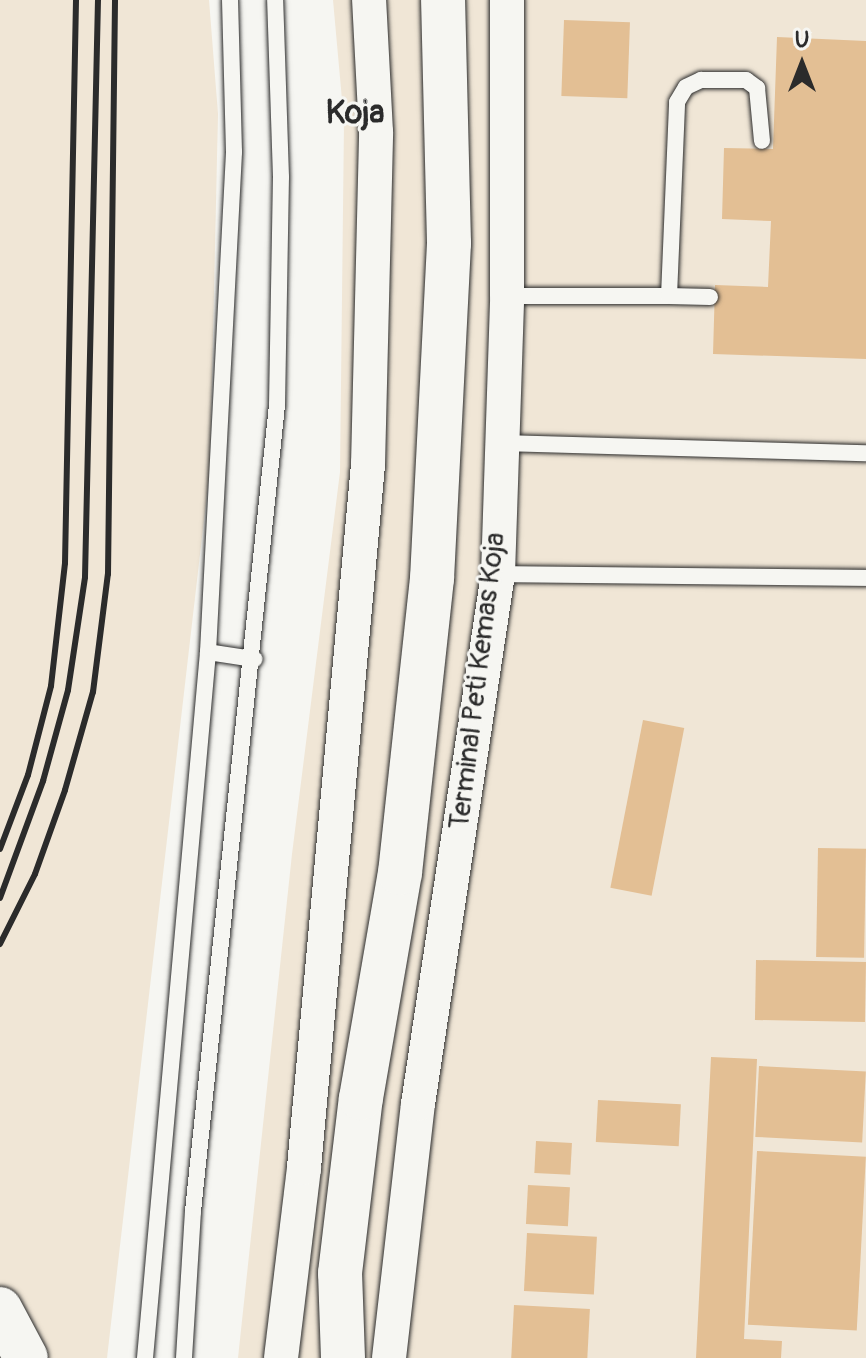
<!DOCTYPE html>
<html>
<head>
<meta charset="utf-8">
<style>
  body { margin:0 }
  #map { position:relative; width:866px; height:1358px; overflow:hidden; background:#f6f6f2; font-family:Pangolin,sans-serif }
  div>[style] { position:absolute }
  .built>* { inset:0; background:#f0e6d6 }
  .building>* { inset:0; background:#e3bf94; transform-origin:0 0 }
  .roads { filter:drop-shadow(0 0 2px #2b2b2b) drop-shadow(0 0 2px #2b2b2b) }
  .service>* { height:16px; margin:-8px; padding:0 8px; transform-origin:8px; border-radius:8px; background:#f6f6f2 }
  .minor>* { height:34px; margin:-17px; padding:0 17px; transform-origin:17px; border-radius:17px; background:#f6f6f2 }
  .motorway>* { height:44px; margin:-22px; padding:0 22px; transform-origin:22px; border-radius:22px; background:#f6f6f2 }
  .rail>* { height:6px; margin:-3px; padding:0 3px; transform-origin:3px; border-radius:3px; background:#2b2b2b }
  span { translate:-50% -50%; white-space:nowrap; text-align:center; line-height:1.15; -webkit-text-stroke:6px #f6f6f2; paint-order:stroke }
  .street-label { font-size:28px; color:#2b2b2b }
  .quarter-label { font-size:32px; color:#2b2b2b; font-weight:700 }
  .north { position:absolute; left:762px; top:24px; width:80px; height:80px; -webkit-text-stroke:6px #f6f6f2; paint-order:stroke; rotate:0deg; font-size:22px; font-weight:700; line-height:32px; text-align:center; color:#2b2b2b }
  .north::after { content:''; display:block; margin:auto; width:28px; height:36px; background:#2b2b2b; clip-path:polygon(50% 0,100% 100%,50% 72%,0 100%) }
</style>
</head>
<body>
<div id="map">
  <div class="built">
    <i style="clip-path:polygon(0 0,209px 0,218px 114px,210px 468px,107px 1358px,0 1358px)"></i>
    <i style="clip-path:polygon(333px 0,866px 0,866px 1358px,238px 1358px,292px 854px,340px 472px,344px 122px)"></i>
  </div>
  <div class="building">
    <i style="left:564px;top:20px;width:66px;height:76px;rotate:2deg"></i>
    <i style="clip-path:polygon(777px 37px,866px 41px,866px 359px,713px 354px,715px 285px,768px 287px,771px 221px,722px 219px,724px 148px,773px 149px)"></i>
    <i style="left:643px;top:720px;width:42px;height:171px;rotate:11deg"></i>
    <i style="left:818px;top:848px;width:48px;height:109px;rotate:1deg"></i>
    <i style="left:756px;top:960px;width:110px;height:60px;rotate:1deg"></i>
    <i style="clip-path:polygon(711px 1057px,757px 1059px,744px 1339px,782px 1341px,781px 1358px,696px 1358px)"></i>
    <i style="left:759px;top:1066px;width:107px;height:71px;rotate:3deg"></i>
    <i style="left:598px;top:1100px;width:83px;height:42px;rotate:3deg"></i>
    <i style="left:536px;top:1141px;width:36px;height:32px;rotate:3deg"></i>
    <i style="left:757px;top:1151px;width:109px;height:174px;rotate:3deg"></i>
    <i style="left:528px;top:1185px;width:42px;height:39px;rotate:3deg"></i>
    <i style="left:527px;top:1233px;width:70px;height:58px;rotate:3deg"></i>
    <i style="left:514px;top:1305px;width:76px;height:53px;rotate:3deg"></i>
  </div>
  <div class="roads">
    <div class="service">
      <i style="left:507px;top:296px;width:162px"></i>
      <i style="left:669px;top:296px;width:194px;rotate:-87.6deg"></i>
      <i style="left:677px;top:102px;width:17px;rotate:-59deg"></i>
      <i style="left:686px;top:87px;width:17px;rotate:-25deg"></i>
      <i style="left:701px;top:80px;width:45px"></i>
      <i style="left:746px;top:80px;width:14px;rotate:36deg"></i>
      <i style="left:757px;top:88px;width:53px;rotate:84.6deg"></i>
      <i style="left:669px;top:296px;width:41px;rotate:1.4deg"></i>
      <i style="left:501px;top:443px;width:365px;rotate:1.6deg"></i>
      <i style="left:498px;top:574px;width:368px;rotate:0.6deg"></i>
      <i style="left:208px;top:652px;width:47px;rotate:8.7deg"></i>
      <i style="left:145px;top:1358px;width:709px;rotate:-84.9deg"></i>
      <i style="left:208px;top:652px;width:501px;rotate:-87.02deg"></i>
      <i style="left:234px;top:152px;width:152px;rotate:-91.5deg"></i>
      <i style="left:184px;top:1358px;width:147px;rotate:-86.5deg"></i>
      <i style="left:193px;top:1211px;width:810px;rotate:-84.05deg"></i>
      <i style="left:277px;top:405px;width:228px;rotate:-89deg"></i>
      <i style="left:281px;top:177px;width:177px;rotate:-91.9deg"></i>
    </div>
    <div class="minor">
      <i style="left:281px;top:1358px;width:191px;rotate:-83.1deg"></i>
      <i style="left:304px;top:1168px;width:706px;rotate:-84.8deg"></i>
      <i style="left:368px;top:465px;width:333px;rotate:-88.6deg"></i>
      <i style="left:376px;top:132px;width:132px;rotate:-93deg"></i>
      <i style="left:389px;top:1358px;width:256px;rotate:-83.5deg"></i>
      <i style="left:418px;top:1104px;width:536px;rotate:-81.42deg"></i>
      <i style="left:498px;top:574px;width:278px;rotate:-88.1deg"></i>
      <i style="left:507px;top:296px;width:296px;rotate:-90deg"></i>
    </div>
    <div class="motorway">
      <i style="left:0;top:1309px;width:55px;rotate:62deg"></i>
      <i style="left:343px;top:1358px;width:85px;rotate:-92deg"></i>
      <i style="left:340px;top:1273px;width:176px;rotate:-83.2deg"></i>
      <i style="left:361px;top:1098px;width:228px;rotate:-80.2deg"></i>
      <i style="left:400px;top:873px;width:296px;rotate:-83.8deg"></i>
      <i style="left:432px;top:579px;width:336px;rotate:-87.1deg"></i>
      <i style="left:449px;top:243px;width:243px;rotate:-91.4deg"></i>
    </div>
  </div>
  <div class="rail">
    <i style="left:0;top:849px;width:79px;rotate:-69.3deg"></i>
    <i style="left:28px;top:775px;width:92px;rotate:-75.5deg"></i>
    <i style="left:51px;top:686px;width:124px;rotate:-83.5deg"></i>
    <i style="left:65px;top:563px;width:563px;rotate:-88.88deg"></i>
    <i style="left:0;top:898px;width:125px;rotate:-69.8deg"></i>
    <i style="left:43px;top:781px;width:94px;rotate:-74.6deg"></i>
    <i style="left:68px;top:690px;width:114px;rotate:-81.4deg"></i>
    <i style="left:85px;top:577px;width:577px;rotate:-88.71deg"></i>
    <i style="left:0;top:944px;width:78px;rotate:-63.4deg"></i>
    <i style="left:35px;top:874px;width:89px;rotate:-70.3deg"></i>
    <i style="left:65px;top:790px;width:102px;rotate:-74.1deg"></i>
    <i style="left:93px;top:692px;width:119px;rotate:-82.8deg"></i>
    <i style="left:108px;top:574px;width:574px;rotate:-89.3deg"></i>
  </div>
  <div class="street-label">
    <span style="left:478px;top:681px;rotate:-83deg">Terminal Peti Kemas Koja</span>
  </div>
  <div class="quarter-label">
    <span style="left:355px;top:113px">Koja</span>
  </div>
  <div class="north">U</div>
</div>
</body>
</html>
